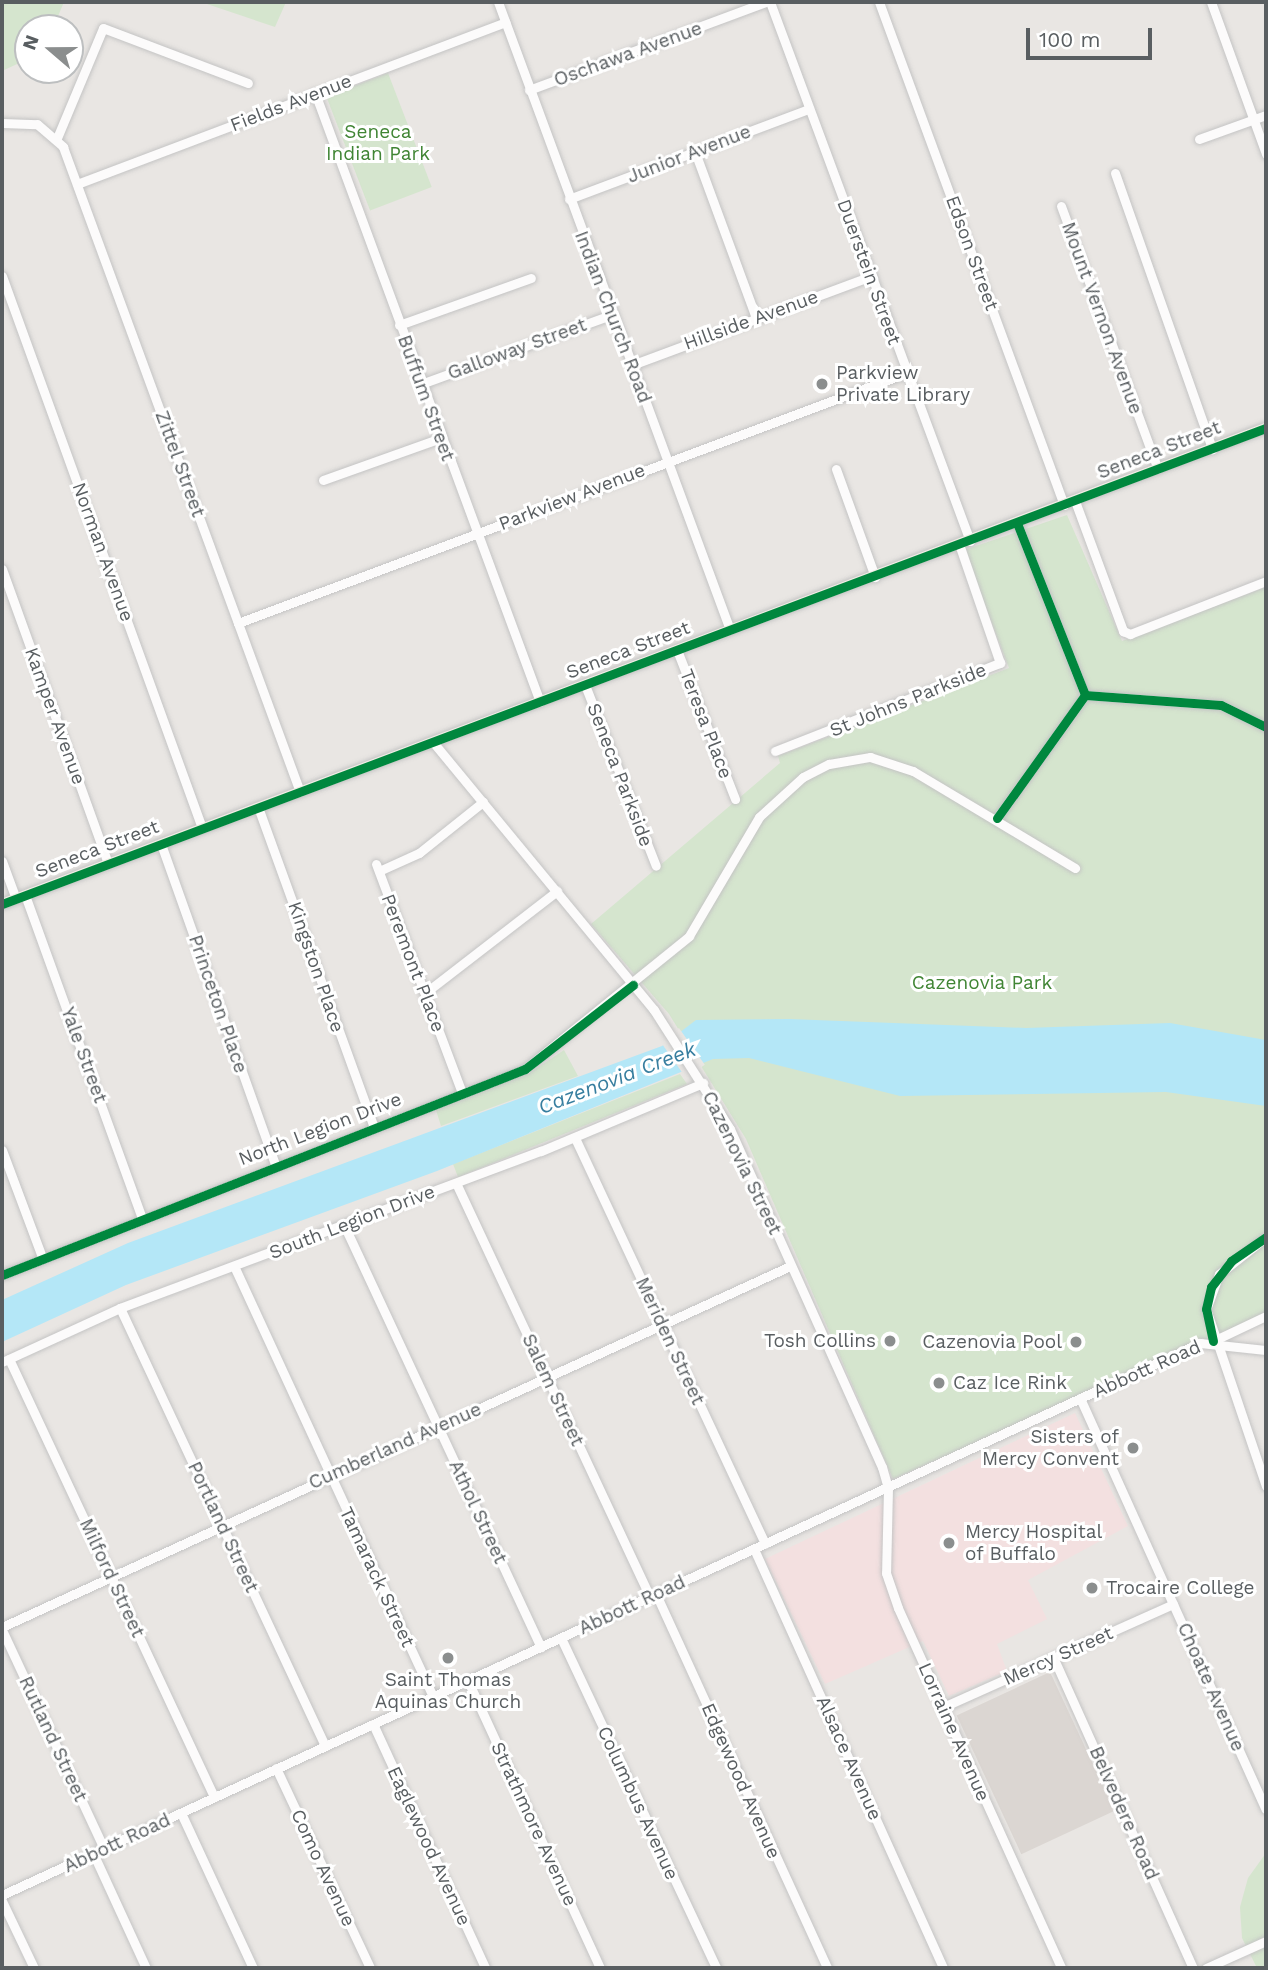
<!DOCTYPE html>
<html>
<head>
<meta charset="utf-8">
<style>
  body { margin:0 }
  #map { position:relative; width:1268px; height:1970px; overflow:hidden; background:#e9e6e3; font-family:"Work Sans",sans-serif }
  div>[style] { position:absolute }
  .education>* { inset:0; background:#dbd6d2; transform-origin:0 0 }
  .medical>* { inset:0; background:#f3e0e0 }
  .green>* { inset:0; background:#d5e5ce; transform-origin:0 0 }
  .water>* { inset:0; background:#b4e7f7 }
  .pier>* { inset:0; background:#e9e6e3; transform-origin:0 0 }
  .roads { filter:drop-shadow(0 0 2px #c4c4c4) drop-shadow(0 0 2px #c4c4c4) }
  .minor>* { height:9px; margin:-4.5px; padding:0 4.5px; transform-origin:4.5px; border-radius:4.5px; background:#fcfbfb }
  .major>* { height:10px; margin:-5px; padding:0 5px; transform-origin:5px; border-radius:5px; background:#f2ede6 }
  .cycleway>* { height:9px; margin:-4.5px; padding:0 4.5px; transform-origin:4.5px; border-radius:4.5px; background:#00873e }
  .dots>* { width:19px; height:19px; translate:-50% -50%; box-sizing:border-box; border:4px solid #fff; border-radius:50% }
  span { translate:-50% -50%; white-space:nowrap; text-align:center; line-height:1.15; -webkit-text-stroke:6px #fff; paint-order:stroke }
  .street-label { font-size:19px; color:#595e61 }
  .park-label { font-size:19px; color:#408534 }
  .poi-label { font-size:19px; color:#595e61 }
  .left { translate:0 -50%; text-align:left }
  .right { translate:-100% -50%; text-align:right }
  .water-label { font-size:21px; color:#377e9f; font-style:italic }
  .frame { position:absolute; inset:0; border:4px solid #595e61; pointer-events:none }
  .north { position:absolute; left:14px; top:14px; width:70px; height:70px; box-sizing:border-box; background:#fff; border:2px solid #bdbfc0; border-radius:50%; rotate:290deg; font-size:19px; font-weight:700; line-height:28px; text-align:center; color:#595e61 }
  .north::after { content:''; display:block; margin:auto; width:24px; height:32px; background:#8b8e8e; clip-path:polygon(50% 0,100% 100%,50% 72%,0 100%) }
  .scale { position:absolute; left:1026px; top:28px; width:126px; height:32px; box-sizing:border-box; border:4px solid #595e61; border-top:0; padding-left:9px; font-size:21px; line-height:24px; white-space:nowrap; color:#595e61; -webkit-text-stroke:5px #fff; paint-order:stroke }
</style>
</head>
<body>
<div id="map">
  <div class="education">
    <i style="left:1050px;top:1672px;width:153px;height:103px;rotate:65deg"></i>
  </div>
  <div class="medical">
    <i style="clip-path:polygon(1075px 1413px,1128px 1526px,1028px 1580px,1047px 1619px,997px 1644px,1007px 1671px,949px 1696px,923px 1641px,825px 1684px,765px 1559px)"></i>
  </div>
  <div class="green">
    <i style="clip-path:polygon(2px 2px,64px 2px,53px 28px,28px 28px,28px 59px,2px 71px)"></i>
    <i style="clip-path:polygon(201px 2px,286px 2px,275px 27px)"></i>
    <i style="left:388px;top:73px;width:122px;height:66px;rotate:69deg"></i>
    <i style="clip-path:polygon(1067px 515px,1122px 641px,1266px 587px,1266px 1314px,893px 1479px,746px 1139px,669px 1014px,591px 924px,780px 763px,778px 756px,1009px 668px,964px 550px)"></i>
    <i style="clip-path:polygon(564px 1050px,578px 1076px,441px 1126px,435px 1107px,528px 1074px)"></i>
    <i style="clip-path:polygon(680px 1074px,687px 1084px,458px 1177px,453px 1164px)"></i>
    <i style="clip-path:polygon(1266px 1853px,1266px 1968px,1257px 1968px,1242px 1938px,1240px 1907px,1248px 1878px)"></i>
  </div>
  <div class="water">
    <i style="clip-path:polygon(789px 1019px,1026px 1028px,1170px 1023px,1266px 1040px,1266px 1106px,1166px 1092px,900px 1096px,749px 1058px,713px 1059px,437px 1171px,126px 1285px,2px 1342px,2px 1300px,128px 1243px,662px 1046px,696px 1020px)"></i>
  </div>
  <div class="pier">
    <i style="left:679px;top:1028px;width:45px;height:23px;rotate:55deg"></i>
  </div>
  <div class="roads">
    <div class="minor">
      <i style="left:498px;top:2px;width:669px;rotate:69.72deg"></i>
      <i style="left:770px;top:2px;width:575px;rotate:69.64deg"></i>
      <i style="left:879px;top:2px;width:536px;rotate:69.81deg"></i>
      <i style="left:1211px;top:2px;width:162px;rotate:70.1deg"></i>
      <i style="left:529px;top:90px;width:253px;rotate:-20.4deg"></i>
      <i style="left:315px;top:93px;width:649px;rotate:69.72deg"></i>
      <i style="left:2px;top:123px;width:35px;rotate:2deg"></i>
      <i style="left:37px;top:124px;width:35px;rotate:41deg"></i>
      <i style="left:63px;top:147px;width:687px;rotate:69.82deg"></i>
      <i style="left:57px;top:138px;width:119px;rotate:-67.3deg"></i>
      <i style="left:103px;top:28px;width:155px;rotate:20.8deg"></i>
      <i style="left:1199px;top:139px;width:71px;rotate:-19.7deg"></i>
      <i style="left:695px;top:152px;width:177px;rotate:69.8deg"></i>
      <i style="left:1115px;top:173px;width:293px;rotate:70.6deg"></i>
      <i style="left:77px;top:184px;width:458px;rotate:-20.7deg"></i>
      <i style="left:569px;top:199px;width:256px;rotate:-20.6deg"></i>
      <i style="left:1061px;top:206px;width:280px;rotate:69.8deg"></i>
      <i style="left:2px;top:276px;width:587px;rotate:70.08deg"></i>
      <i style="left:399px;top:325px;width:140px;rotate:-19.6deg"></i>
      <i style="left:632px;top:365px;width:255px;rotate:-20.4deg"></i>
      <i style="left:421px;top:384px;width:204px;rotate:-20deg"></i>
      <i style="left:836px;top:469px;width:115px;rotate:70.1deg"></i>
      <i style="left:323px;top:480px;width:125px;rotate:-19.6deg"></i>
      <i style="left:1075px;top:501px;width:139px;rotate:69.7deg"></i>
      <i style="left:1123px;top:631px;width:8px;rotate:23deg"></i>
      <i style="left:1130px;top:634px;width:146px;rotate:-21.3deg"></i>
      <i style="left:1017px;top:523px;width:185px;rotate:68.4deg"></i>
      <i style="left:2px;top:569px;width:313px;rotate:70.2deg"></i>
      <i style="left:238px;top:623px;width:713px;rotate:-20.52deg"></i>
      <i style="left:677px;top:650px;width:160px;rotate:68.7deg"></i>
      <i style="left:585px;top:685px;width:194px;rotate:68.6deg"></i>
      <i style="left:1085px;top:695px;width:136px;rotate:4.2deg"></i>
      <i style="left:1221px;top:705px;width:50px;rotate:26.1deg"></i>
      <i style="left:433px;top:742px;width:347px;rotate:50.5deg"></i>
      <i style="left:654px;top:1010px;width:141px;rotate:57.4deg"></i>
      <i style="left:730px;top:1129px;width:371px;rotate:65.8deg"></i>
      <i style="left:882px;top:1467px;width:22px;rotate:74deg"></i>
      <i style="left:888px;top:1488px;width:85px;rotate:91.3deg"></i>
      <i style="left:886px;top:1573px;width:37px;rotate:71deg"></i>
      <i style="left:898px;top:1608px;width:395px;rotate:65.6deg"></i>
      <i style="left:775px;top:751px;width:242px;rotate:-21.4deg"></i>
      <i style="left:1000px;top:663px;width:126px;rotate:-109deg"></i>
      <i style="left:258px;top:807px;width:340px;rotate:70.1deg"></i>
      <i style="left:997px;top:818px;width:151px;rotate:-54.4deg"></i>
      <i style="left:161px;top:844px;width:341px;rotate:70.4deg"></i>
      <i style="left:2px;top:861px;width:40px;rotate:69.8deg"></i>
      <i style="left:376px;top:864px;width:245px;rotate:69.4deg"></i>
      <i style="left:379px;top:871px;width:44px;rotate:-24.2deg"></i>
      <i style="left:419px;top:853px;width:82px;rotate:-38.6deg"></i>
      <i style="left:25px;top:895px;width:340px;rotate:70.1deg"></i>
      <i style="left:425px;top:993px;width:167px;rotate:-37.7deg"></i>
      <i style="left:575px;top:1138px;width:448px;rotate:64.9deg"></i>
      <i style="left:2px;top:1150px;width:114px;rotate:69.5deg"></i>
      <i style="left:456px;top:1183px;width:457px;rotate:64.9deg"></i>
      <i style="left:344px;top:1225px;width:466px;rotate:65deg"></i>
      <i style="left:1266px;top:1237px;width:60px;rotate:141.8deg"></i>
      <i style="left:1219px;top:1274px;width:37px;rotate:110deg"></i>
      <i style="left:1206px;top:1309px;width:187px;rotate:71.3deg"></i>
      <i style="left:234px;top:1266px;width:475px;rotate:65.2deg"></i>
      <i style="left:2px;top:1275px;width:562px;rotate:-21.5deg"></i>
      <i style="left:525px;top:1069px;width:211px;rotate:-39deg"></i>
      <i style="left:689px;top:936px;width:138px;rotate:-59.5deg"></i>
      <i style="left:759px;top:817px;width:59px;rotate:-42.3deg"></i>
      <i style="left:803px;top:777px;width:29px;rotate:-27deg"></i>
      <i style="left:829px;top:764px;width:42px;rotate:-9.7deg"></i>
      <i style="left:870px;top:757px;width:45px;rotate:18deg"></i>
      <i style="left:913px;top:771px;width:189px;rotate:30.9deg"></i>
      <i style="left:120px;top:1308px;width:484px;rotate:64.9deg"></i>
      <i style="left:1213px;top:1341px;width:59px;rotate:-25.3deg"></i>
      <i style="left:9px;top:1359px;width:484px;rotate:64.9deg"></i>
      <i style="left:2px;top:1362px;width:130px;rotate:-24.6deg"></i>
      <i style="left:120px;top:1308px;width:449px;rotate:-20.5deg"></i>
      <i style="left:541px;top:1151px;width:176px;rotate:-22.8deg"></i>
      <i style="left:1080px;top:1398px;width:451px;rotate:65.7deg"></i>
      <i style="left:754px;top:1549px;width:460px;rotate:65.7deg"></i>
      <i style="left:656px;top:1594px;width:411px;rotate:65.4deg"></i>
      <i style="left:2px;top:1627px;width:867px;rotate:-24.61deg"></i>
      <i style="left:2px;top:1630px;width:242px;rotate:65deg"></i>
      <i style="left:561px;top:1638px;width:365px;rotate:64.8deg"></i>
      <i style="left:1054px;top:1659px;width:339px;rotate:65.8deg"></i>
      <i style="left:468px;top:1681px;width:316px;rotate:65.3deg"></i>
      <i style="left:943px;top:1707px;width:252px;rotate:-24.1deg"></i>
      <i style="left:373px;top:1724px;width:268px;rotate:65.3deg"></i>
      <i style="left:276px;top:1768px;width:221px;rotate:64.8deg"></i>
      <i style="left:181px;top:1813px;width:171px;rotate:65.1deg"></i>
      <i style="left:93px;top:1853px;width:127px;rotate:65.3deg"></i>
      <i style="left:2px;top:1895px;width:1319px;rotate:-24.74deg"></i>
      <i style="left:1200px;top:1343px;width:66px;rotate:6.1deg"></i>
      <i style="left:2px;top:1901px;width:74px;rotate:64.5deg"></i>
      <i style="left:1206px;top:1968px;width:66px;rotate:-24.2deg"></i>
    </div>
    <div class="major">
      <i style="left:2px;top:904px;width:1351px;rotate:-20.64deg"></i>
    </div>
  </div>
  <div class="cycleway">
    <i style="left:1017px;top:523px;width:185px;rotate:68.4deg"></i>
    <i style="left:1085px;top:695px;width:136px;rotate:4.2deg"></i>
    <i style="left:1221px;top:705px;width:50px;rotate:26.1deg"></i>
    <i style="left:997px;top:818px;width:151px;rotate:-54.4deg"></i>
    <i style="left:2px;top:904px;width:1351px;rotate:-20.64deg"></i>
    <i style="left:2px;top:1275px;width:562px;rotate:-21.5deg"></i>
    <i style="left:525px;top:1069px;width:137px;rotate:-37.9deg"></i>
    <i style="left:1213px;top:1341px;width:33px;rotate:-102deg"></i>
    <i style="left:1206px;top:1309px;width:23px;rotate:-77deg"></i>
    <i style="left:1211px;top:1287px;width:33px;rotate:-52deg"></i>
    <i style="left:1231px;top:1261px;width:42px;rotate:-34.4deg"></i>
  </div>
  <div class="dots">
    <i style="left:822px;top:384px;background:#8b8e8e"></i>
    <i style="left:890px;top:1341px;background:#8b8e8e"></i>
    <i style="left:1076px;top:1342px;background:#8b8e8e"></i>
    <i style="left:939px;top:1383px;background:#8b8e8e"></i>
    <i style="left:1133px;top:1448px;background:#8b8e8e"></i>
    <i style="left:949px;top:1543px;background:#8b8e8e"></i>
    <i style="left:1092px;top:1588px;background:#8b8e8e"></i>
    <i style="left:448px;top:1658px;background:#8b8e8e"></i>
  </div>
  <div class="street-label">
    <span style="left:628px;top:54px;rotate:-20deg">Oschawa Avenue</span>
    <span style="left:291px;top:103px;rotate:-21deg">Fields Avenue</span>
    <span style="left:689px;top:154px;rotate:-21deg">Junior Avenue</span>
    <span style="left:972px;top:253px;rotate:70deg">Edson Street</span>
    <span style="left:869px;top:272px;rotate:70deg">Duerstein Street</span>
    <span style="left:613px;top:317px;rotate:69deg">Indian Church Road</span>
    <span style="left:1102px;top:318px;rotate:70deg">Mount Vernon Avenue</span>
    <span style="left:751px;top:320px;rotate:-20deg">Hillside Avenue</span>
    <span style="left:517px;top:349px;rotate:-20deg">Galloway Street</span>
    <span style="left:426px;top:398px;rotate:70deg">Buffum Street</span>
    <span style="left:1159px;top:450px;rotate:-21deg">Seneca Street</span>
    <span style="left:180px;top:464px;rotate:70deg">Zittel Street</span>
    <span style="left:572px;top:497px;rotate:-21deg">Parkview Avenue</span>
    <span style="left:103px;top:552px;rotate:70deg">Norman Avenue</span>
    <span style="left:628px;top:650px;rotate:-21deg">Seneca Street</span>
    <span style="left:908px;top:700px;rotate:-22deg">St Johns Parkside</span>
    <span style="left:55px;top:716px;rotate:70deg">Kamper Avenue</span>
    <span style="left:706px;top:724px;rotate:69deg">Teresa Place</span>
    <span style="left:620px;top:775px;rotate:69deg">Seneca Parkside</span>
    <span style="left:97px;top:849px;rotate:-21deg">Seneca Street</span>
    <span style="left:413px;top:963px;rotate:69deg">Peremont Place</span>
    <span style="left:316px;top:967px;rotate:71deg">Kingston Place</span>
    <span style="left:218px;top:1004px;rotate:71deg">Princeton Place</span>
    <span style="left:84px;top:1055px;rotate:70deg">Yale Street</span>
    <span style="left:320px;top:1129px;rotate:-21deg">North Legion Drive</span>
    <span style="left:742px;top:1163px;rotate:64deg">Cazenovia Street</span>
    <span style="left:352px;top:1222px;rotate:-21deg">South Legion Drive</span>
    <span style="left:670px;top:1341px;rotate:65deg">Meriden Street</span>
    <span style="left:1147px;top:1369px;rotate:-24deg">Abbott Road</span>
    <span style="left:553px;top:1390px;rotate:65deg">Salem Street</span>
    <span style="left:395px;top:1446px;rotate:-24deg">Cumberland Avenue</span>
    <span style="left:478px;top:1512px;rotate:65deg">Athol Street</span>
    <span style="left:223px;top:1527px;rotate:65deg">Portland Street</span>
    <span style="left:377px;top:1577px;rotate:65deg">Tamarack Street</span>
    <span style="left:112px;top:1578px;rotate:65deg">Milford Street</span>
    <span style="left:632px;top:1605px;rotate:-25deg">Abbott Road</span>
    <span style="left:1058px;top:1656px;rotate:-24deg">Mercy Street</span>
    <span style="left:1211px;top:1687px;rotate:66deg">Choate Avenue</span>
    <span style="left:954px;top:1732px;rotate:66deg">Lorraine Avenue</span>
    <span style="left:53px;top:1739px;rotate:65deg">Rutland Street</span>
    <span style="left:849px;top:1758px;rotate:66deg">Alsace Avenue</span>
    <span style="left:741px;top:1781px;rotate:66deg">Edgewood Avenue</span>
    <span style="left:638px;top:1803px;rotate:65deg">Columbus Avenue</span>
    <span style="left:1124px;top:1813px;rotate:66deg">Belvedere Road</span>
    <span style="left:534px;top:1824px;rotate:65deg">Strathmore Avenue</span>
    <span style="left:117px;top:1843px;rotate:-25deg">Abbott Road</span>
    <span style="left:429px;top:1846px;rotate:65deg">Eaglewood Avenue</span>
    <span style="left:323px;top:1868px;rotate:65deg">Como Avenue</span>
  </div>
  <div class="park-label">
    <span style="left:378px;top:143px">Seneca<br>Indian Park</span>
    <span style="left:982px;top:983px">Cazenovia Park</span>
  </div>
  <div class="poi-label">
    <span class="left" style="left:836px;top:384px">Parkview<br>Private Library</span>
    <span class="right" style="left:876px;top:1341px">Tosh Collins</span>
    <span class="right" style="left:1062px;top:1342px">Cazenovia Pool</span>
    <span class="left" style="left:953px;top:1383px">Caz Ice Rink</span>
    <span class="right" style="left:1119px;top:1448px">Sisters of<br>Mercy Convent</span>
    <span class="left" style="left:965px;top:1543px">Mercy Hospital<br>of Buffalo</span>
    <span class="left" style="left:1106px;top:1588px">Trocaire College</span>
    <span style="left:448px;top:1691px">Saint Thomas<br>Aquinas Church</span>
  </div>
  <div class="water-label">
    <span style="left:617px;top:1078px;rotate:-21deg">Cazenovia Creek</span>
  </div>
  <div class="frame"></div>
  <div class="north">N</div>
  <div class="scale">100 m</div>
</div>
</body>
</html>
